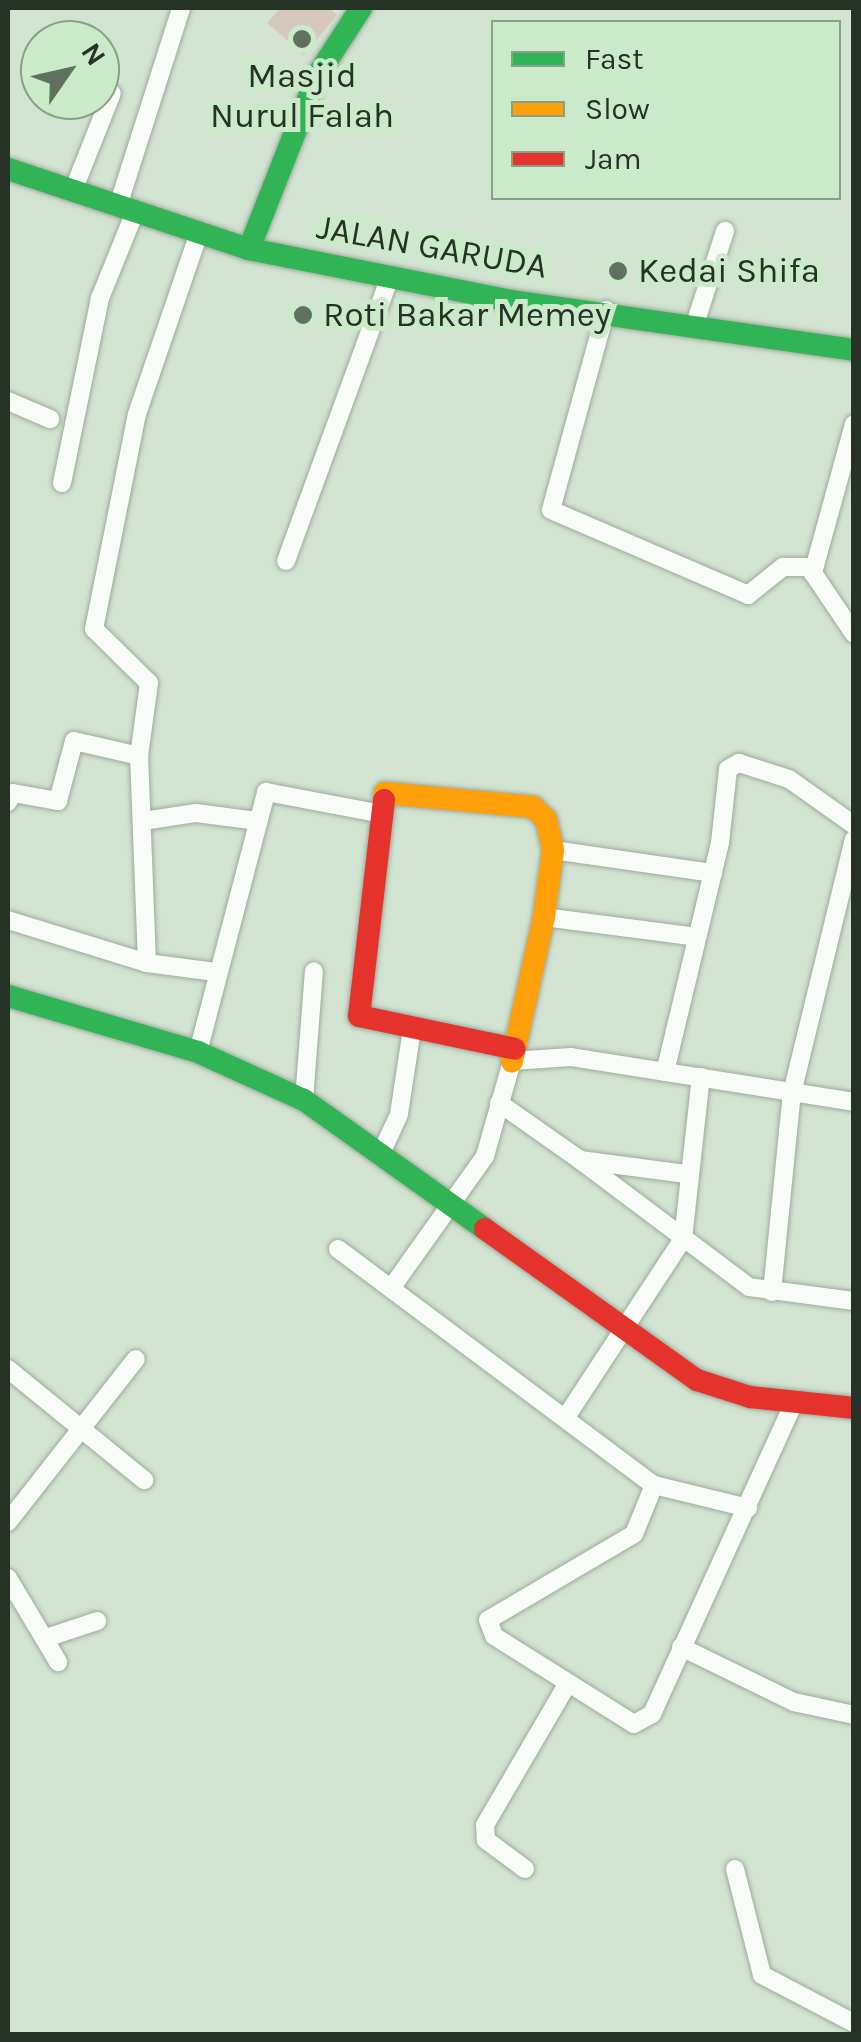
<!DOCTYPE html>
<html>
<head>
<meta charset="utf-8">
<style>
  body { margin:0 }
  #map { position:relative; width:861px; height:2042px; overflow:hidden; background:#d2e3d1; font-family:Karla,sans-serif }
  div>[style] { position:absolute }
  .building>* { inset:0; background:#d5c9bf }
  .roads { filter:drop-shadow(0 0 2px #9daa9c) drop-shadow(0 0 2px #9daa9c) }
  .street>* { height:18px; margin:-9px; padding:0 9px; transform-origin:9px; border-radius:9px; background:#f8fbf8 }
  .fast>* { height:22px; margin:-11px; padding:0 11px; transform-origin:11px; border-radius:11px; background:#30b455 }
  .slow>* { height:22px; margin:-11px; padding:0 11px; transform-origin:11px; border-radius:11px; background:#ff9f0a }
  .jam>* { height:22px; margin:-11px; padding:0 11px; transform-origin:11px; border-radius:11px; background:#e5322d }
  .dots>* { width:28px; height:28px; translate:-50% -50%; box-sizing:border-box; border:5px solid #cbeaca; border-radius:50% }
  span { translate:-50% -50%; white-space:nowrap; text-align:center; line-height:1.15; -webkit-text-stroke:10px #cbeaca; paint-order:stroke }
  .poi-label { font-size:35px; color:#263226 }
  .left { translate:0 -50%; text-align:left }
  .street-label { font-size:35px; color:#263226 }
  .frame { position:absolute; inset:0; border:10px solid #263226; pointer-events:none }
  .legend { position:absolute; left:491px; top:20px; width:350px; height:180px; box-sizing:border-box; background:#cbeaca; border:2px solid #89a088; margin:0; padding:12px 18px; list-style:none; font-size:30px; color:#263226 }
  .legend li { display:flex; align-items:center; gap:20px; height:50px }
  .legend b { width:50px; border:2px solid #89a088 }
  .north { position:absolute; left:20px; top:20px; width:100px; height:100px; box-sizing:border-box; background:#cbeaca; border:2px solid #89a088; border-radius:50%; rotate:56deg; font-size:28px; font-weight:700; line-height:40px; text-align:center; color:#263226 }
  .north::after { content:''; display:block; margin:auto; width:35px; height:45px; background:#627062; clip-path:polygon(50% 0,100% 100%,50% 72%,0 100%) }
</style>
</head>
<body>
<div id="map">
  <div class="building">
    <i style="clip-path:polygon(281px 8px,329px 8px,337px 15px,304px 55px,267px 23px)"></i>
  </div>
  <div class="roads">
    <div class="street">
      <i style="left:73px;top:191px;width:105px;rotate:-68.3deg"></i>
      <i style="left:118px;top:206px;width:208px;rotate:-72.3deg"></i>
      <i style="left:606px;top:310px;width:207px;rotate:105.4deg"></i>
      <i style="left:551px;top:510px;width:215px;rotate:23.3deg"></i>
      <i style="left:748px;top:595px;width:45px;rotate:-38.7deg"></i>
      <i style="left:783px;top:567px;width:30px"></i>
      <i style="left:695px;top:324px;width:98px;rotate:-72.1deg"></i>
      <i style="left:8px;top:401px;width:46px;rotate:23.2deg"></i>
      <i style="left:854px;top:424px;width:155px;rotate:105.4deg"></i>
      <i style="left:813px;top:573px;width:73px;rotate:56.1deg"></i>
      <i style="left:62px;top:483px;width:189px;rotate:-78.4deg"></i>
      <i style="left:100px;top:298px;width:93px;rotate:-67.9deg"></i>
      <i style="left:286px;top:561px;width:302px;rotate:-69.9deg"></i>
      <i style="left:8px;top:802px;width:10px;rotate:-61deg"></i>
      <i style="left:13px;top:793px;width:46px;rotate:10.1deg"></i>
      <i style="left:58px;top:801px;width:62px;rotate:-75.1deg"></i>
      <i style="left:74px;top:741px;width:67px;rotate:13deg"></i>
      <i style="left:143px;top:821px;width:54px;rotate:-8.6deg"></i>
      <i style="left:196px;top:813px;width:63px;rotate:7.4deg"></i>
      <i style="left:553px;top:850px;width:162px;rotate:8.2deg"></i>
      <i style="left:544px;top:917px;width:154px;rotate:7.4deg"></i>
      <i style="left:8px;top:920px;width:145px;rotate:17.2deg"></i>
      <i style="left:147px;top:963px;width:69px;rotate:7.5deg"></i>
      <i style="left:147px;top:963px;width:207px;rotate:-92.2deg"></i>
      <i style="left:139px;top:756px;width:74px;rotate:-82.2deg"></i>
      <i style="left:149px;top:683px;width:77px;rotate:-135.5deg"></i>
      <i style="left:94px;top:629px;width:219px;rotate:-78.7deg"></i>
      <i style="left:137px;top:414px;width:191px;rotate:-71.1deg"></i>
      <i style="left:198px;top:1052px;width:269px;rotate:-75.3deg"></i>
      <i style="left:266px;top:792px;width:113px;rotate:10.7deg"></i>
      <i style="left:665px;top:1072px;width:236px;rotate:-76.5deg"></i>
      <i style="left:720px;top:843px;width:74px;rotate:-83.8deg"></i>
      <i style="left:728px;top:769px;width:13px;rotate:-29deg"></i>
      <i style="left:739px;top:763px;width:52px;rotate:17.7deg"></i>
      <i style="left:789px;top:779px;width:80px;rotate:35.3deg"></i>
      <i style="left:304px;top:1100px;width:129px;rotate:-85.6deg"></i>
      <i style="left:499px;top:1103px;width:99px;rotate:35.1deg"></i>
      <i style="left:580px;top:1160px;width:107px;rotate:7.5deg"></i>
      <i style="left:383px;top:1149px;width:38px;rotate:-65deg"></i>
      <i style="left:399px;top:1114px;width:86px;rotate:-81.3deg"></i>
      <i style="left:580px;top:1160px;width:211px;rotate:36.9deg"></i>
      <i style="left:749px;top:1287px;width:106px;rotate:7.6deg"></i>
      <i style="left:338px;top:1249px;width:394px;rotate:36.8deg"></i>
      <i style="left:654px;top:1485px;width:97px;rotate:13.7deg"></i>
      <i style="left:392px;top:1287px;width:161px;rotate:-54.6deg"></i>
      <i style="left:485px;top:1156px;width:99px;rotate:-74.1deg"></i>
      <i style="left:512px;top:1061px;width:59px;rotate:-3.9deg"></i>
      <i style="left:571px;top:1057px;width:287px;rotate:9deg"></i>
      <i style="left:772px;top:1292px;width:200px;rotate:-84.3deg"></i>
      <i style="left:792px;top:1093px;width:261px;rotate:-76.3deg"></i>
      <i style="left:8px;top:1369px;width:176px;rotate:39.2deg"></i>
      <i style="left:566px;top:1417px;width:213px;rotate:-56.7deg"></i>
      <i style="left:683px;top:1239px;width:163px;rotate:-83.7deg"></i>
      <i style="left:654px;top:1485px;width:53px;rotate:112.2deg"></i>
      <i style="left:634px;top:1534px;width:169px;rotate:149.5deg"></i>
      <i style="left:488px;top:1620px;width:17px;rotate:69deg"></i>
      <i style="left:494px;top:1636px;width:165px;rotate:32.2deg"></i>
      <i style="left:634px;top:1724px;width:21px;rotate:-29deg"></i>
      <i style="left:652px;top:1714px;width:341px;rotate:-65.5deg"></i>
      <i style="left:8px;top:1522px;width:207px;rotate:-51.9deg"></i>
      <i style="left:8px;top:1578px;width:98px;rotate:59.2deg"></i>
      <i style="left:46px;top:1638px;width:54px;rotate:-18.4deg"></i>
      <i style="left:681px;top:1647px;width:126px;rotate:26deg"></i>
      <i style="left:794px;top:1702px;width:61px;rotate:12.2deg"></i>
      <i style="left:525px;top:1869px;width:49px;rotate:-143.4deg"></i>
      <i style="left:486px;top:1840px;width:15px;rotate:-94deg"></i>
      <i style="left:485px;top:1825px;width:164px;rotate:-59.7deg"></i>
      <i style="left:735px;top:1869px;width:109px;rotate:75.7deg"></i>
      <i style="left:762px;top:1975px;width:104px;rotate:27.6deg"></i>
    </div>
    <div class="fast">
      <i style="left:8px;top:169px;width:254px;rotate:18.4deg"></i>
      <i style="left:249px;top:249px;width:267px;rotate:11.2deg"></i>
      <i style="left:511px;top:301px;width:346px;rotate:8.1deg"></i>
      <i style="left:249px;top:249px;width:186px;rotate:-68.5deg"></i>
      <i style="left:317px;top:76px;width:81px;rotate:-57.1deg"></i>
      <i style="left:8px;top:996px;width:198px;rotate:16.4deg"></i>
      <i style="left:198px;top:1052px;width:116px;rotate:24.4deg"></i>
      <i style="left:304px;top:1100px;width:222px;rotate:35.5deg"></i>
    </div>
    <div class="slow">
      <i style="left:384px;top:800px;width:7px;rotate:-82deg"></i>
      <i style="left:385px;top:793px;width:149px;rotate:5.4deg"></i>
      <i style="left:533px;top:807px;width:18px;rotate:43deg"></i>
      <i style="left:546px;top:819px;width:32px;rotate:77deg"></i>
      <i style="left:553px;top:850px;width:68px;rotate:97.7deg"></i>
      <i style="left:544px;top:917px;width:148px;rotate:102.5deg"></i>
    </div>
    <div class="jam">
      <i style="left:384px;top:800px;width:217px;rotate:96.6deg"></i>
      <i style="left:359px;top:1016px;width:159px;rotate:11.9deg"></i>
      <i style="left:485px;top:1229px;width:260px;rotate:35.5deg"></i>
      <i style="left:697px;top:1380px;width:56px;rotate:17.8deg"></i>
      <i style="left:750px;top:1397px;width:105px;rotate:6deg"></i>
    </div>
  </div>
  <div class="dots">
    <i style="left:302px;top:39px;background:#627062"></i>
    <i style="left:618px;top:271px;background:#627062"></i>
    <i style="left:303px;top:315px;background:#627062"></i>
  </div>
  <div class="poi-label">
    <span style="left:302px;top:96px">Masjid<br>Nurul Falah</span>
    <span class="left" style="left:638px;top:271px">Kedai Shifa</span>
    <span class="left" style="left:323px;top:315px">Roti Bakar Memey</span>
  </div>
  <div class="street-label">
    <span style="left:432px;top:247px;rotate:10deg">JALAN GARUDA</span>
  </div>
  <div class="frame"></div>
  <ul class="legend">
  <li><b style="height:12px;background:#30b455"></b>Fast</li>
  <li><b style="height:12px;background:#ff9f0a"></b>Slow</li>
  <li><b style="height:12px;background:#e5322d"></b>Jam</li>
  </ul>
  <div class="north">N</div>
</div>
</body>
</html>
